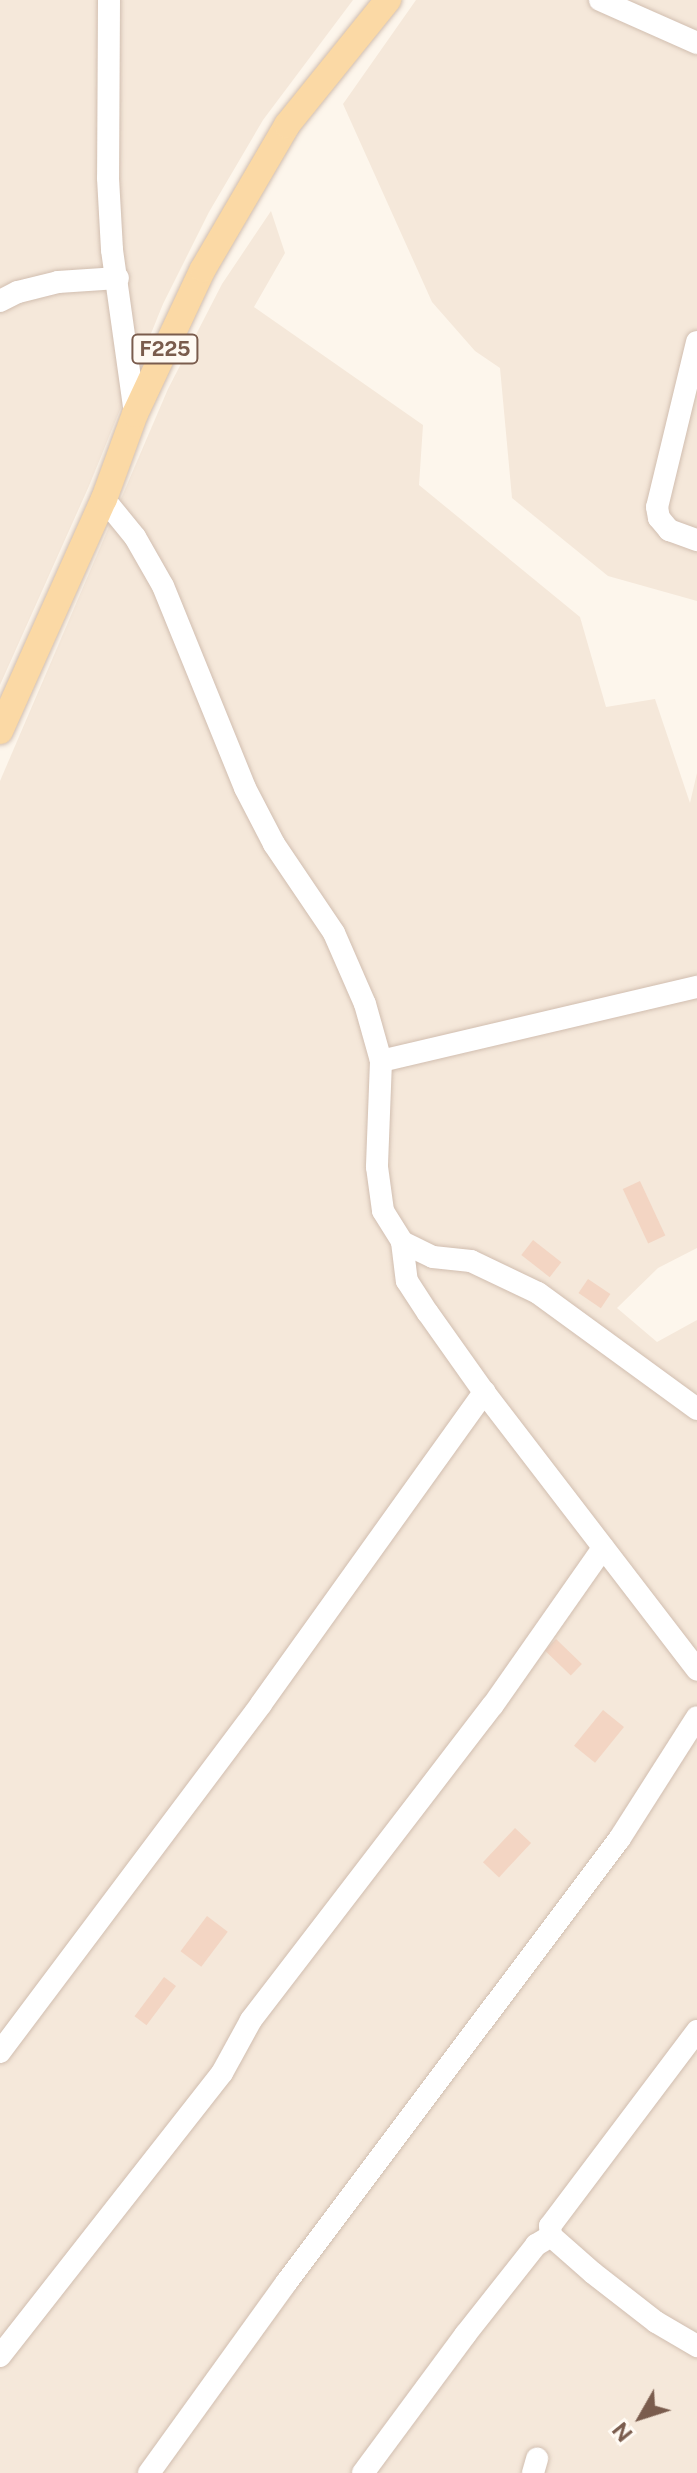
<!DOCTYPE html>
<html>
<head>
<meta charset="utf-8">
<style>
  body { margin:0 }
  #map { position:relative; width:697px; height:2473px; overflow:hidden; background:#fdf6ec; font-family:"Public Sans",sans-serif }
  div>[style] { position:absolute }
  .residential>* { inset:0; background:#f5e8da }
  .building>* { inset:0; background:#f3d5c3; transform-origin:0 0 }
  .roads { filter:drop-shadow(0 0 2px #d1beb0) drop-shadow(0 0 2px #d1beb0) }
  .minor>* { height:22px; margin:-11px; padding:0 11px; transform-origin:11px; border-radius:11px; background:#fff }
  .major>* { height:26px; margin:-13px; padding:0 13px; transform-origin:13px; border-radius:13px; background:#fbd9a5 }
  span { translate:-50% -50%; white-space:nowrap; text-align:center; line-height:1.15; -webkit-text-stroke:8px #fffaf3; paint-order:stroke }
  .shield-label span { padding:2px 6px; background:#fffaf3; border:2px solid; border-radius:6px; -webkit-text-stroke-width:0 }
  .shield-label { font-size:20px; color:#7a5c4d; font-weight:700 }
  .north { position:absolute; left:601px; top:2377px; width:80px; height:80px; -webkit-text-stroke:6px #fffaf3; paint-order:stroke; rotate:231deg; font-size:22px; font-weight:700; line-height:32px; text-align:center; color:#7a5c4d }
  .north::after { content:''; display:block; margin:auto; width:28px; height:36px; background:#7a5c4d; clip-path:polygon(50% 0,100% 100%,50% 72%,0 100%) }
</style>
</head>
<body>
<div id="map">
  <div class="residential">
    <i style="clip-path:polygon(0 0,353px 0,263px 120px,209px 212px,163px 304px,89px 486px,0 685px)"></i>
    <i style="clip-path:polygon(416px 0,697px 0,697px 601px,608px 576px,512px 498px,500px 368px,475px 351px,432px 302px,343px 104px)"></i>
    <i style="clip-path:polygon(271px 211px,285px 253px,254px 307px,423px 425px,419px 485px,580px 617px,606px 707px,655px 699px,690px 803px,697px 773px,697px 1248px,658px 1268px,617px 1308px,657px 1342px,697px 1320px,697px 2473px,0 2473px,0 781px,168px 389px,222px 284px)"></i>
  </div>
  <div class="building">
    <i style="left:640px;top:1181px;width:60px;height:19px;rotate:65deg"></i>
    <i style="left:533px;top:1240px;width:36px;height:19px;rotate:38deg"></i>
    <i style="left:588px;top:1279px;width:27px;height:17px;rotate:34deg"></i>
    <i style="left:556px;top:1639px;width:36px;height:16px;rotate:44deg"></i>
    <i style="left:603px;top:1710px;width:27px;height:46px;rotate:39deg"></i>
    <i style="left:515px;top:1828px;width:22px;height:47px;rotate:43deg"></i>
    <i style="left:207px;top:1916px;width:26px;height:44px;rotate:37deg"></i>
    <i style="left:164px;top:1977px;width:15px;height:49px;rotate:37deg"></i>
  </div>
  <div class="roads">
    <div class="minor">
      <i style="left:109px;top:0;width:178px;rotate:90.3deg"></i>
      <i style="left:108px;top:178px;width:72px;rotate:86.8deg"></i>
      <i style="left:112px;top:250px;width:166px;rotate:82deg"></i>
      <i style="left:600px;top:0;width:106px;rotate:23.9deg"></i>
      <i style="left:0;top:301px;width:20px;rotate:-27deg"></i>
      <i style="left:18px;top:292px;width:41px;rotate:-14deg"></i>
      <i style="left:58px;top:282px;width:60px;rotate:-3.8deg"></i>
      <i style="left:697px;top:342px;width:170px;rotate:103.6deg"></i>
      <i style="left:657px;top:507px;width:11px;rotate:80deg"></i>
      <i style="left:659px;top:518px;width:16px;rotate:50deg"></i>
      <i style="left:669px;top:530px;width:30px;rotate:20deg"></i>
      <i style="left:104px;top:499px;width:49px;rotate:50.8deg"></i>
      <i style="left:135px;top:537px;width:56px;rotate:60.3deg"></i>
      <i style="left:163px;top:586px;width:218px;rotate:67.9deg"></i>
      <i style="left:245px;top:788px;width:63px;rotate:62.6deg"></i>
      <i style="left:274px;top:844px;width:107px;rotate:56deg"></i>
      <i style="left:334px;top:933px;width:77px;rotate:66.4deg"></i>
      <i style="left:365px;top:1004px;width:59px;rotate:74.3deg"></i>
      <i style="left:381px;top:1061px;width:106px;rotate:92.2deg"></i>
      <i style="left:377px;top:1167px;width:44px;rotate:82.2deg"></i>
      <i style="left:383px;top:1211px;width:36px;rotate:58deg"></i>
      <i style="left:402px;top:1242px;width:34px;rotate:26deg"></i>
      <i style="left:433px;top:1257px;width:38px;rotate:6deg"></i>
      <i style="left:471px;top:1261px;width:74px;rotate:25.5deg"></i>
      <i style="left:538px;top:1293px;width:197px;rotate:36.1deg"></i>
      <i style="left:381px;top:1061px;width:325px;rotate:-13.2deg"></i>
      <i style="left:402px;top:1242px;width:39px;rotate:83deg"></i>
      <i style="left:407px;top:1281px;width:38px;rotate:57deg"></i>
      <i style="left:428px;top:1313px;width:97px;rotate:54.7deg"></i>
      <i style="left:484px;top:1392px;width:350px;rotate:52.5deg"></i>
      <i style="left:697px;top:2031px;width:244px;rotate:127deg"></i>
      <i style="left:550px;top:2226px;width:10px;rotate:84deg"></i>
      <i style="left:551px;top:2236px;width:56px;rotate:41.4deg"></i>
      <i style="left:593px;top:2273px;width:80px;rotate:37.9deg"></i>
      <i style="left:656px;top:2322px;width:48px;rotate:30.3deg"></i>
      <i style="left:0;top:2052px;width:435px;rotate:-53.1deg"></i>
      <i style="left:261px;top:1704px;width:384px;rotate:-54.4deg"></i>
      <i style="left:0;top:2356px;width:360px;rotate:-51.9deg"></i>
      <i style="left:222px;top:2073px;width:60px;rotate:-61.3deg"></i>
      <i style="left:251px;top:2020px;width:397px;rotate:-52.5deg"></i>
      <i style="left:493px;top:1705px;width:192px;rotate:-55deg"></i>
      <i style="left:149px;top:2473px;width:234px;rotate:-54.2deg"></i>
      <i style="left:286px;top:2283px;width:556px;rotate:-53.11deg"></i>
      <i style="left:620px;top:1838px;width:143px;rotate:-57.5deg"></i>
      <i style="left:363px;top:2473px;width:172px;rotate:-53.5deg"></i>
      <i style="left:465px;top:2335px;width:115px;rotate:-51.7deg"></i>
      <i style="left:536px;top:2245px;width:17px;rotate:-31deg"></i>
      <i style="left:533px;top:2473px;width:15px;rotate:-74deg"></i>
    </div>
    <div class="major">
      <i style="left:0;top:731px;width:254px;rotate:-65.9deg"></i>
      <i style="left:104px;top:499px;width:90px;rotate:-70deg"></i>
      <i style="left:135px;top:414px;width:160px;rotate:-64.9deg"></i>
      <i style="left:203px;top:269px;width:167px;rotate:-59.7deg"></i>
      <i style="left:287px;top:125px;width:161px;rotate:-51.1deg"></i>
    </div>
  </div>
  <div class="shield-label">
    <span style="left:165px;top:349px">F225</span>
  </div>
  <div class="north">N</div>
</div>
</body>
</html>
